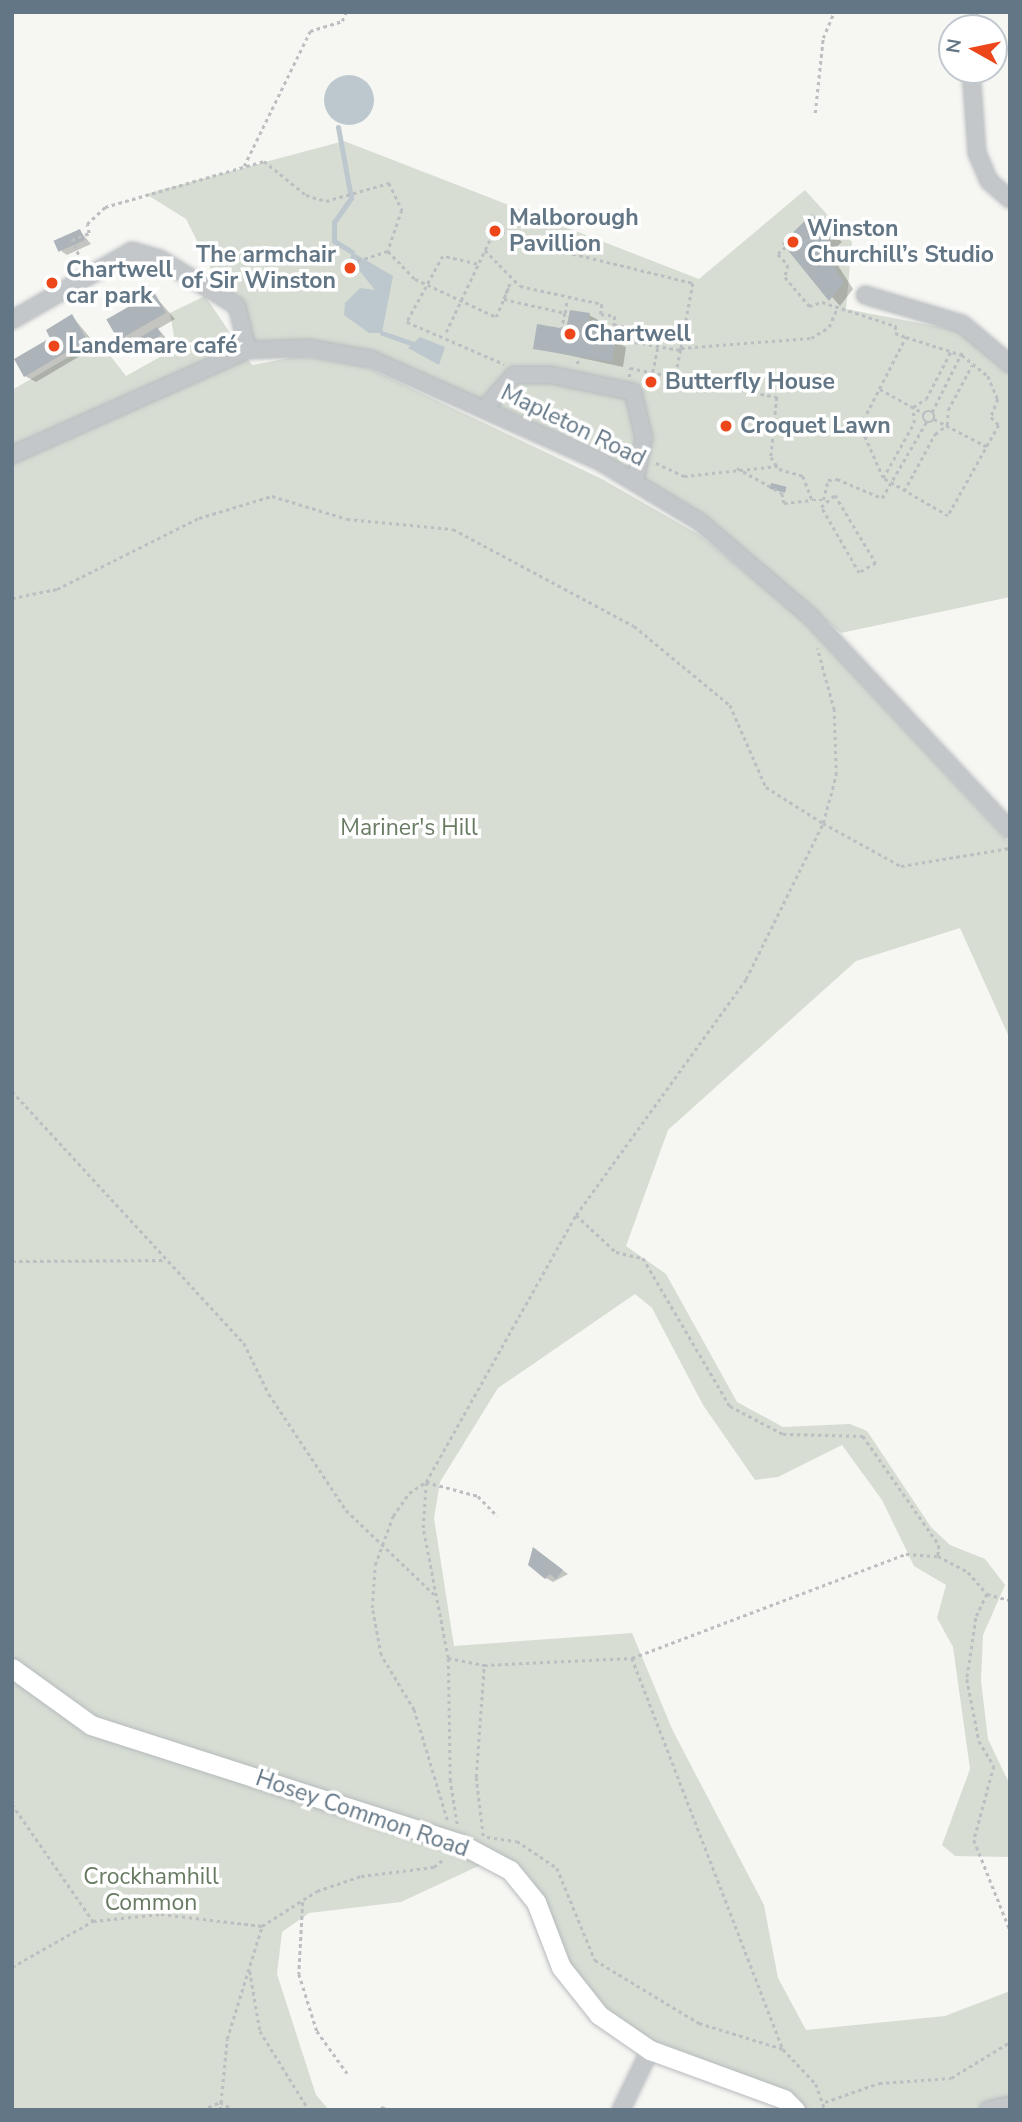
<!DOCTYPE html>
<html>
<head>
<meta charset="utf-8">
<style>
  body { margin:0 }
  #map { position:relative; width:1022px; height:2122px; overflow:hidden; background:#f6f6f2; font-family:"Nunito Sans",sans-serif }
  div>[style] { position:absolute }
  .green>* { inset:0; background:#d7ddd3 }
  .water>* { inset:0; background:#bcc8cd }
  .round { border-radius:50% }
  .shadow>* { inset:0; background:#0003; transform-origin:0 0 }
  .stream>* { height:5px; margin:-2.5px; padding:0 2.5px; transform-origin:2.5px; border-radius:2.5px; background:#bcc8cd }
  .building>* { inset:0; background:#acb4b9; transform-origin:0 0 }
  .path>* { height:2.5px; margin-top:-1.25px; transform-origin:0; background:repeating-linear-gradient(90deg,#bcbfc1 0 3.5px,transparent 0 7px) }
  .path>.ring { margin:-1.25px; padding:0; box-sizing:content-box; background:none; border:2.5px solid #bcbfc1; border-radius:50% }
  .roads { filter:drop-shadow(0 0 2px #b6babe) drop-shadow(0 0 2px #b6babe) }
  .minor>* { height:16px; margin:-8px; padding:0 8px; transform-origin:8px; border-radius:8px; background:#c3c7ca }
  .major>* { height:19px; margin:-9.5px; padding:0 9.5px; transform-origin:9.5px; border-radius:9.5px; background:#fff }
  .dots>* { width:19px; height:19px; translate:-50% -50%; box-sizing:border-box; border:4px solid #fff; border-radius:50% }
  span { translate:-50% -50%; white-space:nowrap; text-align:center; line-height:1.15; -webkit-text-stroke:7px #fff; paint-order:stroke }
  .poi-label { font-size:23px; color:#637685; font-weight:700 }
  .left { translate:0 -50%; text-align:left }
  .right { translate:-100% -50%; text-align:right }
  .street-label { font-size:23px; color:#637685 }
  .park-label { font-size:23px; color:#687b62 }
  .frame { position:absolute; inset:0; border:14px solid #637685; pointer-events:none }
  .north { position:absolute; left:938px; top:14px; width:70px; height:70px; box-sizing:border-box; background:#fff; border:2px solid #c1c8ce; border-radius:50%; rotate:279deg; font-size:19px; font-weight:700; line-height:28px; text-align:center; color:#637685 }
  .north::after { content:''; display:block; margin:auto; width:24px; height:32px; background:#ed461b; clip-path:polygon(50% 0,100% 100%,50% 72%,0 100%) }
</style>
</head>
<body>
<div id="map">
  <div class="green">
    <i style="clip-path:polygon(344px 141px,699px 279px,805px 190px,852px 242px,846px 309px,966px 332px,1010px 372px,1010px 597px,841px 633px,717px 530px,371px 353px,248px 343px,186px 219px,146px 194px)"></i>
    <i style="clip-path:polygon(205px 296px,252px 365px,300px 356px,364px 366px,602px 479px,698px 534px,795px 612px,1010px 843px,1010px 1039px,960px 928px,856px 961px,668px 1130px,626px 1246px,666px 1274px,737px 1402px,783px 1427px,850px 1424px,867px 1431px,931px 1527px,950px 1545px,985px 1559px,1005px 1585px,983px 1635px,981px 1681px,988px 1739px,1010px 1785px,1008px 1857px,955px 1856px,942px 1845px,970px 1769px,953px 1647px,937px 1618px,946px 1585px,914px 1566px,882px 1500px,842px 1445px,778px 1477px,755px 1480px,703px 1405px,652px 1308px,635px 1294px,498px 1388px,440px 1482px,434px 1518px,454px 1646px,632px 1633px,673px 1731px,764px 1905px,778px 1978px,806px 2030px,945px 2016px,1010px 1991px,1010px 2110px,796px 2110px,695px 2071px,602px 2013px,517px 1881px,485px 1863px,401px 1902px,309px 1913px,282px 1932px,277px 1974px,316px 2095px,329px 2110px,12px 2110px,12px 390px,98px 340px,126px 376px,176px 348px,170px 313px)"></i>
  </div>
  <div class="water">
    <i class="round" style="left:324px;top:75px;width:50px;height:50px"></i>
    <i style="clip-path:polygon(352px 252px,393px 276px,382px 333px,369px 333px,344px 315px,345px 303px,360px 288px,375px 290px,350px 259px)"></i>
    <i style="clip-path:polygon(420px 337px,445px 347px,439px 365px,408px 348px)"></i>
  </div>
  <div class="shadow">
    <i style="clip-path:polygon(812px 216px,842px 242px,830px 253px,853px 289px,840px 306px,784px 243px)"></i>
    <i style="left:493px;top:225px;width:13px;height:10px;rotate:23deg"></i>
    <i style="clip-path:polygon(80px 231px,91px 244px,67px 255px,61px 251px)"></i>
    <i style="clip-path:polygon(154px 295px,175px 319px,158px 329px,167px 339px,141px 355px,120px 339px)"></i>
    <i style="clip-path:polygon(589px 315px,600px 321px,598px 334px,626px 347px,623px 367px,535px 348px)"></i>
    <i style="clip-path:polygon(72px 316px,97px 346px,36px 382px,25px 376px)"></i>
    <i style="clip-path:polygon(534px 1549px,540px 1553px,568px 1574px,553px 1582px,546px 1578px,530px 1565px)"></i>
    <i style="clip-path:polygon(382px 2106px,389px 2109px,389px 2110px,378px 2110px)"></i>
  </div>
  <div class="stream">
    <i style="left:338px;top:127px;width:72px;rotate:79.6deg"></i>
    <i style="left:351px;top:198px;width:29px;rotate:125deg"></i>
    <i style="left:334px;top:222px;width:19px;rotate:90deg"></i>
    <i style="left:334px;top:241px;width:21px;rotate:31deg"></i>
    <i style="left:382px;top:333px;width:31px;rotate:19deg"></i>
  </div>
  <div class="building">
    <i style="clip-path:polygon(812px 214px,833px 235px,821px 247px,844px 282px,829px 301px,782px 243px)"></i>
    <i style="left:492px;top:222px;width:12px;height:13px;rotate:24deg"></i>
    <i style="left:80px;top:229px;width:12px;height:29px;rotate:66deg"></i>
    <i style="left:154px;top:292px;width:24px;height:55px;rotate:60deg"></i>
    <i style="clip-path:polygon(570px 310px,590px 313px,587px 328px,616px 339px,612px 362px,533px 349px,537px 324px,566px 329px)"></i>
    <i style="clip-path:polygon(72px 314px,87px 340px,24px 377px,14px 359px,50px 338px,46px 330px)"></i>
    <i style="left:157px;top:327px;width:9px;height:34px;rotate:58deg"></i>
    <i style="left:647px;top:378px;width:8px;height:11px;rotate:14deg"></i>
    <i style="left:771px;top:483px;width:16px;height:6px;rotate:14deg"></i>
    <i style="clip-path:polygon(533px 1547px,563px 1570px,556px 1579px,550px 1574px,545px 1579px,528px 1565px)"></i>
  </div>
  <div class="path">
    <i style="left:973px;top:28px;width:16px;rotate:-79deg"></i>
    <i style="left:815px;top:113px;width:75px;rotate:-83.9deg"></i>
    <i style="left:823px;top:38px;width:28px;rotate:-67deg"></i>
    <i style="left:244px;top:166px;width:150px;rotate:-63.9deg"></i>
    <i style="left:310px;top:31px;width:34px;rotate:-17deg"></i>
    <i style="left:342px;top:21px;width:10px;rotate:-66deg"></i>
    <i style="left:786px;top:247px;width:11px;rotate:139deg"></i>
    <i style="left:778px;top:254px;width:15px;rotate:48deg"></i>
    <i style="left:788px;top:265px;width:12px;rotate:104deg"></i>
    <i style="left:785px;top:277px;width:38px;rotate:50deg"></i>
    <i style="left:809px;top:306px;width:14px;rotate:-17deg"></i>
    <i style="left:822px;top:302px;width:78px;rotate:18deg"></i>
    <i style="left:896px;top:326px;width:7px;rotate:98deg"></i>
    <i style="left:895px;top:333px;width:12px;rotate:20deg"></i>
    <i style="left:485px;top:250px;width:50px;rotate:45.8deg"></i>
    <i style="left:520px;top:286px;width:84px;rotate:12.4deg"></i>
    <i style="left:602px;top:304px;width:10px;rotate:96deg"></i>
    <i style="left:601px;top:314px;width:14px;rotate:8deg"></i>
    <i style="left:615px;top:316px;width:9px;rotate:96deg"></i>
    <i style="left:614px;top:325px;width:23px;rotate:7deg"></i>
    <i style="left:637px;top:328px;width:14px;rotate:98deg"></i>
    <i style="left:635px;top:342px;width:46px;rotate:10.1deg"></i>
    <i style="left:680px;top:350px;width:7px;rotate:-74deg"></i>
    <i style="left:682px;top:343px;width:36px;rotate:101deg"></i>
    <i style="left:81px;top:261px;width:23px;rotate:-113deg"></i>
    <i style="left:72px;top:240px;width:18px;rotate:-22deg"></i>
    <i style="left:89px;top:233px;width:9px;rotate:-103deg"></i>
    <i style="left:87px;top:224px;width:25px;rotate:-43deg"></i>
    <i style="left:105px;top:207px;width:166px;rotate:-16.1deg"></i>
    <i style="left:264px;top:161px;width:54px;rotate:39deg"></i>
    <i style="left:306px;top:195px;width:21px;rotate:17deg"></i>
    <i style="left:326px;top:201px;width:66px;rotate:-15.9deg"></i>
    <i style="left:389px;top:183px;width:30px;rotate:64deg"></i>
    <i style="left:402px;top:210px;width:43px;rotate:108.9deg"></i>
    <i style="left:388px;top:251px;width:39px;rotate:46deg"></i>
    <i style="left:415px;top:279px;width:89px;rotate:25.1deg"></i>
    <i style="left:496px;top:317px;width:36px;rotate:-67deg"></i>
    <i style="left:510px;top:284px;width:16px;rotate:112deg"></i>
    <i style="left:504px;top:299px;width:63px;rotate:12.9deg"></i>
    <i style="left:565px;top:313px;width:16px;rotate:101deg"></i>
    <i style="left:351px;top:263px;width:39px;rotate:-18deg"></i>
    <i style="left:477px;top:264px;width:35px;rotate:-167deg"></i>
    <i style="left:443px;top:256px;width:75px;rotate:118.6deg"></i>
    <i style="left:407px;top:322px;width:106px;rotate:23.4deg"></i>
    <i style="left:565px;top:313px;width:14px;rotate:-82deg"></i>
    <i style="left:446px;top:332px;width:114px;rotate:-64.6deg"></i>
    <i style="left:495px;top:229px;width:33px;rotate:23deg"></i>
    <i style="left:525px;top:242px;width:173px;rotate:13.7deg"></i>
    <i style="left:693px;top:283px;width:61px;rotate:100.4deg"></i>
    <i style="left:906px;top:337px;width:59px;rotate:17.8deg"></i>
    <i style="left:962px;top:355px;width:33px;rotate:39deg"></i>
    <i style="left:988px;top:376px;width:25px;rotate:67deg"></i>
    <i style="left:998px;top:399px;width:19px;rotate:111deg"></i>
    <i style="left:991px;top:417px;width:11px;rotate:45deg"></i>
    <i style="left:999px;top:425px;width:104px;rotate:119.3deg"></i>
    <i style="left:948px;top:516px;width:75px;rotate:-149.7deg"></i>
    <i style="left:883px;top:478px;width:57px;rotate:-113.9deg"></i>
    <i style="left:860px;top:426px;width:100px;rotate:-62.7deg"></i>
    <i style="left:681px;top:348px;width:130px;rotate:-4.4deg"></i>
    <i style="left:811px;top:338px;width:21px;rotate:-31deg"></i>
    <i style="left:829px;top:327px;width:21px;rotate:-67deg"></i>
    <i style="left:577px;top:364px;width:8px;rotate:-76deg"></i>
    <i style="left:629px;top:377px;width:9px;rotate:-84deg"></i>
    <i style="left:630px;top:368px;width:150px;rotate:11.2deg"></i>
    <i style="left:777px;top:397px;width:60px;rotate:95.7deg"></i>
    <i style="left:771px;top:457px;width:14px;rotate:56deg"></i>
    <i style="left:779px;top:469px;width:25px;rotate:16deg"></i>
    <i style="left:803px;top:476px;width:26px;rotate:69deg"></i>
    <i style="left:812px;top:500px;width:11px"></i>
    <i style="left:823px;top:500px;width:21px;rotate:-76deg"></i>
    <i style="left:828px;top:480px;width:9px;rotate:-6deg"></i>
    <i style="left:837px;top:479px;width:49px;rotate:22.9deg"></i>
    <i style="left:882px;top:498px;width:89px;rotate:-59.7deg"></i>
    <i style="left:651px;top:379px;width:35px;rotate:-78deg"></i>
    <i style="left:880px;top:389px;width:51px;rotate:29.1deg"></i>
    <i class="ring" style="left:923.5px;top:411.5px;width:8.5px;height:8.5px"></i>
    <i style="left:932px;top:412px;width:67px;rotate:-63.4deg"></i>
    <i style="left:934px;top:419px;width:61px;rotate:27.4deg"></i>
    <i style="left:656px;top:463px;width:31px;rotate:25deg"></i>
    <i style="left:684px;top:476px;width:94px;rotate:-6.1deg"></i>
    <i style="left:737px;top:468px;width:51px;rotate:29.1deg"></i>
    <i style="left:782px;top:493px;width:10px;rotate:79deg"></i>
    <i style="left:784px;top:503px;width:28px;rotate:-6deg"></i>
    <i style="left:883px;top:478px;width:63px;rotate:-60.6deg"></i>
    <i style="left:914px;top:423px;width:16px;rotate:-94deg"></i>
    <i style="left:913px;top:407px;width:15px;rotate:-32deg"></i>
    <i style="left:926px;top:399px;width:54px;rotate:-62.5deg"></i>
    <i style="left:904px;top:491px;width:65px;rotate:-61.5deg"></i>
    <i style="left:935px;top:434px;width:15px;rotate:-37deg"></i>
    <i style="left:947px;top:425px;width:15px;rotate:-86deg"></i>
    <i style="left:948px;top:410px;width:51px;rotate:-61.9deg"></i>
    <i style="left:835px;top:495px;width:79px;rotate:58.9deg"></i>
    <i style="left:876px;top:563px;width:20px;rotate:150deg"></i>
    <i style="left:859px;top:573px;width:76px;rotate:-119.9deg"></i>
    <i style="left:821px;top:507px;width:18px;rotate:-41deg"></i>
    <i style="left:12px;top:598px;width:46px;rotate:-11.3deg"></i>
    <i style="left:57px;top:589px;width:159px;rotate:-26.6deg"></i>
    <i style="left:199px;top:518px;width:76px;rotate:-16.8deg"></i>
    <i style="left:272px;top:496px;width:78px;rotate:17deg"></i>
    <i style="left:347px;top:519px;width:106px;rotate:5.4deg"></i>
    <i style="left:453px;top:529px;width:205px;rotate:28.2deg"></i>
    <i style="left:634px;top:626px;width:124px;rotate:39.5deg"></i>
    <i style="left:730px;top:705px;width:90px;rotate:66.3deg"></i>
    <i style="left:766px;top:787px;width:67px;rotate:32.3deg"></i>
    <i style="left:823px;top:823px;width:89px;rotate:28.9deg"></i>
    <i style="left:901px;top:866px;width:110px;rotate:-9.4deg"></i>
    <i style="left:12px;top:1091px;width:343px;rotate:47.4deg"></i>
    <i style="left:244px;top:1343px;width:57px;rotate:63.9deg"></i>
    <i style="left:269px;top:1394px;width:139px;rotate:56.4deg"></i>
    <i style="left:346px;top:1510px;width:122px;rotate:43.7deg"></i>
    <i style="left:576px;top:1215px;width:54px;rotate:42.8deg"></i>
    <i style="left:616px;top:1252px;width:28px;rotate:13deg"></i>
    <i style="left:643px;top:1258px;width:172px;rotate:59.6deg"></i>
    <i style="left:730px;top:1406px;width:60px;rotate:27.8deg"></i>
    <i style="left:783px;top:1434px;width:80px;rotate:1.4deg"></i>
    <i style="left:863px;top:1436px;width:133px;rotate:55.1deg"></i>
    <i style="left:939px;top:1545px;width:11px;rotate:95deg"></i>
    <i style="left:12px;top:1261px;width:151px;rotate:-0.4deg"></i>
    <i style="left:987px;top:1594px;width:24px;rotate:15deg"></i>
    <i style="left:448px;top:1658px;width:37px;rotate:11deg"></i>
    <i style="left:484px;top:1665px;width:148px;rotate:-2.7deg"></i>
    <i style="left:632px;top:1658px;width:419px;rotate:68.9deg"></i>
    <i style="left:632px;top:1658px;width:293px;rotate:-20.8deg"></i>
    <i style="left:906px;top:1554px;width:32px;rotate:4deg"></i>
    <i style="left:938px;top:1556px;width:34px;rotate:28deg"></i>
    <i style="left:968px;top:1572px;width:29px;rotate:49deg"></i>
    <i style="left:987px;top:1594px;width:26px;rotate:115deg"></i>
    <i style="left:976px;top:1618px;width:62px;rotate:98.4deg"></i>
    <i style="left:967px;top:1679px;width:63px;rotate:79deg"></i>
    <i style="left:979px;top:1741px;width:29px;rotate:59deg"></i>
    <i style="left:994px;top:1766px;width:77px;rotate:105.1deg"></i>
    <i style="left:974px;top:1840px;width:97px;rotate:68.2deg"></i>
    <i style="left:12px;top:1804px;width:142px;rotate:55.3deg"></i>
    <i style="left:447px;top:1820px;width:115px;rotate:-106.7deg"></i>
    <i style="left:414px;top:1710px;width:64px;rotate:-121deg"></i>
    <i style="left:381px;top:1655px;width:48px;rotate:-100.8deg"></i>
    <i style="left:372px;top:1608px;width:43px;rotate:-86deg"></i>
    <i style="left:375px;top:1565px;width:52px;rotate:-69.8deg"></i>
    <i style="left:393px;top:1516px;width:28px;rotate:-55deg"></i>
    <i style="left:409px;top:1493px;width:20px;rotate:-33deg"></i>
    <i style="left:426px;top:1482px;width:54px;rotate:15.1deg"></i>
    <i style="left:478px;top:1496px;width:28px;rotate:46deg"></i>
    <i style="left:457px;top:1824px;width:44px;rotate:-99.2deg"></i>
    <i style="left:450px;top:1781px;width:123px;rotate:-90.9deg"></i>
    <i style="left:448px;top:1658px;width:132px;rotate:-100.9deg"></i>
    <i style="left:423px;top:1528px;width:46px;rotate:-86.3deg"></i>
    <i style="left:426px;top:1482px;width:306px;rotate:-60.7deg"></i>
    <i style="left:576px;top:1215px;width:291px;rotate:-54.2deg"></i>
    <i style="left:746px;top:979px;width:174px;rotate:-63.7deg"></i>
    <i style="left:823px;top:823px;width:50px;rotate:-74.8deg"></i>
    <i style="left:836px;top:775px;width:65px;rotate:-91.8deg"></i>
    <i style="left:834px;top:710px;width:64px;rotate:-105.3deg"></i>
    <i style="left:483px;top:1836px;width:59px;rotate:-96.8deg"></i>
    <i style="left:476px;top:1777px;width:112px;rotate:-85.9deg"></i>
    <i style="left:487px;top:1837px;width:30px;rotate:8deg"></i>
    <i style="left:517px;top:1841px;width:48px;rotate:34deg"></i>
    <i style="left:557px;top:1868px;width:100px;rotate:67.6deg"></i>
    <i style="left:595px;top:1960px;width:122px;rotate:31.2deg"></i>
    <i style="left:699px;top:2023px;width:88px;rotate:17.2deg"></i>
    <i style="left:783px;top:2049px;width:48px;rotate:46.7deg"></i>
    <i style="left:816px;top:2084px;width:28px;rotate:71deg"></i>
    <i style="left:303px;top:1902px;width:72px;rotate:93.2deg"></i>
    <i style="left:299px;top:1974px;width:60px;rotate:72.5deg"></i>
    <i style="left:317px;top:2031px;width:52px;rotate:54.5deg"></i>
    <i style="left:12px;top:1967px;width:93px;rotate:-29.6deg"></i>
    <i style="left:93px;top:1921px;width:68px;rotate:-5.9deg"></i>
    <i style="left:161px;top:1914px;width:102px;rotate:6.8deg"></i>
    <i style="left:262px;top:1926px;width:65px;rotate:-32.5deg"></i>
    <i style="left:317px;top:1891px;width:46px;rotate:-18.8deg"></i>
    <i style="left:361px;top:1876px;width:74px;rotate:-7deg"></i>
    <i style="left:434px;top:1867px;width:14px;rotate:-39deg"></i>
    <i style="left:250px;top:1971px;width:61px;rotate:80.5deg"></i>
    <i style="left:260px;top:2031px;width:93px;rotate:58.2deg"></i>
    <i style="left:825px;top:2102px;width:57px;rotate:-19.4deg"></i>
    <i style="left:879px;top:2083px;width:72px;rotate:-4deg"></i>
    <i style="left:951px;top:2078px;width:69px;rotate:-31.4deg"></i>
    <i style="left:202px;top:2110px;width:20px;rotate:-24deg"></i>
    <i style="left:220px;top:2102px;width:16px;rotate:30deg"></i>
    <i style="left:220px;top:2110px;width:71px;rotate:-84.4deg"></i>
    <i style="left:227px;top:2039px;width:118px;rotate:-72.8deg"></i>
  </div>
  <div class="roads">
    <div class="minor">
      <i style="left:971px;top:70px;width:83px;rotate:85.9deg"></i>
      <i style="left:977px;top:153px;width:30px;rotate:67deg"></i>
      <i style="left:989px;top:181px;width:28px;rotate:41deg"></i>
      <i style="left:865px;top:295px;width:101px;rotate:16.6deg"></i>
      <i style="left:962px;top:324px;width:62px;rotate:39.8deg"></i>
      <i style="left:12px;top:320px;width:138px;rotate:-29.9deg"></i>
      <i style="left:132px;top:251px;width:29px;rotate:16deg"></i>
      <i style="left:160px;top:259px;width:90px;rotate:31.4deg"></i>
      <i style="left:237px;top:306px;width:45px;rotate:76deg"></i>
      <i style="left:485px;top:408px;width:44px;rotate:-48.7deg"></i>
      <i style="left:514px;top:375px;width:37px"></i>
      <i style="left:551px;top:375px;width:84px;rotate:11.7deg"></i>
      <i style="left:633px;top:392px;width:47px;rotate:76.6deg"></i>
      <i style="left:644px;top:438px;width:44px;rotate:101.8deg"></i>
      <i style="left:12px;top:455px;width:258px;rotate:-24deg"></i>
      <i style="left:248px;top:350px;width:61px;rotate:-1.9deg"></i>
      <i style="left:309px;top:348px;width:63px;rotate:10.1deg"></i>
      <i style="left:371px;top:359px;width:252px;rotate:24.1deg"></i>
      <i style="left:601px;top:462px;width:116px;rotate:31.2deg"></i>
      <i style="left:700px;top:522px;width:143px;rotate:40.5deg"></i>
      <i style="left:809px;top:615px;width:294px;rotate:46.9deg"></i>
      <i style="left:621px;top:2110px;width:67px;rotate:-64.2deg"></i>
      <i style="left:988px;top:2110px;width:23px;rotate:-13deg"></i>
    </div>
    <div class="major">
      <i style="left:12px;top:1668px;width:97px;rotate:35.8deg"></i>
      <i style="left:91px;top:1725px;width:389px;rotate:17.8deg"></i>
      <i style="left:461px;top:1844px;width:55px;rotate:28deg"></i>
      <i style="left:510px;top:1870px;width:41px;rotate:50.9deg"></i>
      <i style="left:536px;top:1902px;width:70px;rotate:69deg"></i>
      <i style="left:561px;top:1967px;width:61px;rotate:51.6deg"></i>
      <i style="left:599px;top:2015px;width:62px;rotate:34.5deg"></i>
      <i style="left:650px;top:2050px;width:143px;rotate:20.1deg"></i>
      <i style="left:784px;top:2099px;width:16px;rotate:45deg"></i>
    </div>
  </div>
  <div class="dots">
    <i style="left:495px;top:231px;background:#ed461b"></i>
    <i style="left:793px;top:242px;background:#ed461b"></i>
    <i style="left:350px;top:268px;background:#ed461b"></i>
    <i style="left:52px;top:283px;background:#ed461b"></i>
    <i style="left:570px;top:334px;background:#ed461b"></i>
    <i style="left:54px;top:346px;background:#ed461b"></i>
    <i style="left:651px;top:382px;background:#ed461b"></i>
    <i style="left:726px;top:426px;background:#ed461b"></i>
  </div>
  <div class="poi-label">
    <span class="left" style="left:509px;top:231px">Malborough<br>Pavillion</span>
    <span class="left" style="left:807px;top:242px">Winston<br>Churchill’s Studio</span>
    <span class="right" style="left:336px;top:268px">The armchair<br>of Sir Winston</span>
    <span class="left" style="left:66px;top:283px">Chartwell<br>car park</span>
    <span class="left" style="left:584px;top:334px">Chartwell</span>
    <span class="left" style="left:68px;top:346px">Landemare café</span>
    <span class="left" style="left:665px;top:382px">Butterfly House</span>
    <span class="left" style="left:740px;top:426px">Croquet Lawn</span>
  </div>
  <div class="street-label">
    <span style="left:573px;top:426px;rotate:26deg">Mapleton Road</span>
    <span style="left:362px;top:1814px;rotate:19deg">Hosey Common Road</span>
  </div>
  <div class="park-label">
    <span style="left:409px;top:828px">Mariner's Hill</span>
    <span style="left:151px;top:1890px">Crockhamhill<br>Common</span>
  </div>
  <div class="frame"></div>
  <div class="north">N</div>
</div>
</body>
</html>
